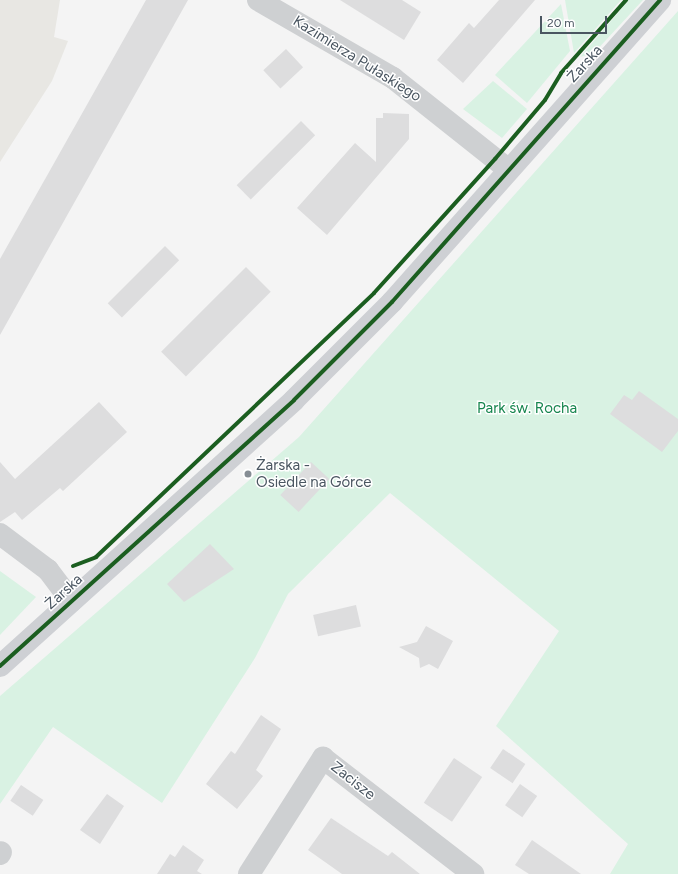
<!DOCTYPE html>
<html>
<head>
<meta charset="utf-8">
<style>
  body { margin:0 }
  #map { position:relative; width:678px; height:874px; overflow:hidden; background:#f4f4f4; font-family:Figtree,sans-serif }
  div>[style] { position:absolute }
  .commercial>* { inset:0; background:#e8e7e3 }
  .green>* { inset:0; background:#d9f2e3 }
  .building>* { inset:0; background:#ddddde; transform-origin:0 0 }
  .street>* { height:22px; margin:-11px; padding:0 11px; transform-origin:11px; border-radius:11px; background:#ced0d2 }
  .secondary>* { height:22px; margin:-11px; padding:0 11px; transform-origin:11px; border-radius:11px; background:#ced0d4 }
  .cycleway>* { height:4px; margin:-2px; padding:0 2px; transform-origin:2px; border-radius:2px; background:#1b5e20 }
  .dots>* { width:11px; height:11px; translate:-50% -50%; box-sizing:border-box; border:2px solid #fff; border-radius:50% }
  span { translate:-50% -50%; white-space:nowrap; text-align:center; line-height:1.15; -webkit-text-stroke:3px #fff; paint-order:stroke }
  .street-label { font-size:15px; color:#4a5661 }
  .park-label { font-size:15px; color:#17864f }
  .poi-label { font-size:15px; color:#4a5661 }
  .left { translate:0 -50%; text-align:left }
  .scale { position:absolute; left:540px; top:16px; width:67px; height:18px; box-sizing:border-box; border:2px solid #4a5661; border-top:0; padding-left:5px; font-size:12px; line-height:14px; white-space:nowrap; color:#4a5661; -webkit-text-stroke:3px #fff; paint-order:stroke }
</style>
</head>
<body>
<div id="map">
  <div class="commercial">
    <i style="clip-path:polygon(0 0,60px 0,54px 37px,68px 41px,52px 81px,0 162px)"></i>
  </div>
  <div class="green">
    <i style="clip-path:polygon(565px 0,621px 0,574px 53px)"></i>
    <i style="clip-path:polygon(629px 0,643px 0,594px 53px,580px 57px)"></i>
    <i style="clip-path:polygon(561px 4px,570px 51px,527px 103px,495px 75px)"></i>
    <i style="clip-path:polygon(678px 11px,678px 874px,610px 874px,628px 844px,496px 726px,559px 631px,390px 493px,288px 594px,255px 658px,162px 803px,53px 727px,0 804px,0 696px,299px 437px)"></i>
    <i style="clip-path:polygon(493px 81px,527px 109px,502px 138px,463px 109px)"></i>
    <i style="clip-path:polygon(0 571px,36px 597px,0 635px)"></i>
  </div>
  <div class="building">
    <i style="clip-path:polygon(146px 0,188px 0,0 335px,0 259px)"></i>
    <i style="clip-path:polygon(340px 0,402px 0,421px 12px,404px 40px)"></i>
    <i style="clip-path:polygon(499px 0,535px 0,463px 83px,437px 60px,469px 23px,474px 28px)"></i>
    <i style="left:286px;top:49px;width:25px;height:31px;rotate:47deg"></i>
    <i style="clip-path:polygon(383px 113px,409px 114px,409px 139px,327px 235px,297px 208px,355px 143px,376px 162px,376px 118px,383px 118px)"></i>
    <i style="left:301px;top:121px;width:20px;height:91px;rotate:45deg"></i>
    <i style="left:165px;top:246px;width:20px;height:81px;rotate:45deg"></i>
    <i style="left:246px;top:267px;width:35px;height:120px;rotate:45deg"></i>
    <i style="clip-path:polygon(639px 391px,678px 419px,678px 431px,662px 452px,610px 414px,624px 395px,632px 400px)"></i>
    <i style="clip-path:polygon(99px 402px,127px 432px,63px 491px,60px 488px,22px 520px,15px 512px,0 522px,0 462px,15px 479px)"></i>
    <i style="left:311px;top:462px;width:25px;height:45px;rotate:43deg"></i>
    <i style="clip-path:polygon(210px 544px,234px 569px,184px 602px,167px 584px)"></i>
    <i style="left:356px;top:605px;width:22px;height:44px;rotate:77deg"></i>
    <i style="clip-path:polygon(426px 626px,453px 641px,438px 669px,429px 664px,420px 668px,419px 658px,399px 647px,417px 642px)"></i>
    <i style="clip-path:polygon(261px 715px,281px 729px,256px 770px,263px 776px,237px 809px,206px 784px,231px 751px,235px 754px)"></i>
    <i style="left:503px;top:749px;width:27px;height:23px;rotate:34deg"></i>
    <i style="left:454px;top:758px;width:34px;height:54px;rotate:34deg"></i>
    <i style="left:520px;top:784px;width:21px;height:26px;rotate:35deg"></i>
    <i style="left:21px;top:785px;width:27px;height:19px;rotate:34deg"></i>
    <i style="clip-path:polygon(107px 794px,124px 806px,100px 844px,80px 830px)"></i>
    <i style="clip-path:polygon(331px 818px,388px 856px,392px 852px,420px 874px,342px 874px,308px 850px)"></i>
    <i style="clip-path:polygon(532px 840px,581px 874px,529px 874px,515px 865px)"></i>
    <i style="clip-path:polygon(183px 845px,204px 860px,197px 871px,202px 874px,157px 874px,170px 854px,175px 857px)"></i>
  </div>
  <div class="street">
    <i style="left:258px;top:0;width:156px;rotate:30deg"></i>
    <i style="left:393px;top:78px;width:147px;rotate:38.4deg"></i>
    <i style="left:0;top:534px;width:60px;rotate:36.9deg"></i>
    <i style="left:48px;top:570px;width:39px;rotate:53deg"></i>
    <i style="left:0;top:854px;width:2px;rotate:-63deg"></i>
    <i style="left:249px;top:874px;width:138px;rotate:-57.5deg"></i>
    <i style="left:323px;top:758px;width:190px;rotate:37.7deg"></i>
  </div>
  <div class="secondary">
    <i style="left:0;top:666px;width:396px;rotate:-42.1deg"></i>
    <i style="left:294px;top:400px;width:139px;rotate:-45deg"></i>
    <i style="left:392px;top:302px;width:404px;rotate:-48.4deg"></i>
  </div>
  <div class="cycleway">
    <i style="left:73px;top:566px;width:25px;rotate:-21deg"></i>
    <i style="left:96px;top:557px;width:383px;rotate:-43.5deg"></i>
    <i style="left:374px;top:293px;width:181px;rotate:-47.9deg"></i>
    <i style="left:495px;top:159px;width:77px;rotate:-49.7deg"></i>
    <i style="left:545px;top:100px;width:31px;rotate:-59deg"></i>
    <i style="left:561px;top:73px;width:98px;rotate:-48.3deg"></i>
    <i style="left:0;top:666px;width:396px;rotate:-42.1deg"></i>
    <i style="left:294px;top:400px;width:139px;rotate:-45deg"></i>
    <i style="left:392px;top:302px;width:404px;rotate:-48.4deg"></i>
  </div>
  <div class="dots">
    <i style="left:248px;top:474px;background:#868d94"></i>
  </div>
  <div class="street-label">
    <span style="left:357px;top:59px;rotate:32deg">Kazimierza Pułaskiego</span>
    <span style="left:585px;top:64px;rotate:-48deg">Żarska</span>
    <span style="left:64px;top:592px;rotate:-42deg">Żarska</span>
    <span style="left:353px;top:781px;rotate:38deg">Zacisze</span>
  </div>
  <div class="park-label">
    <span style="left:527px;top:409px">Park św. Rocha</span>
  </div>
  <div class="poi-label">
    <span class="left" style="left:256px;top:474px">Żarska -<br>Osiedle na Górce</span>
  </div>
  <div class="scale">20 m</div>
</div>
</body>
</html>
